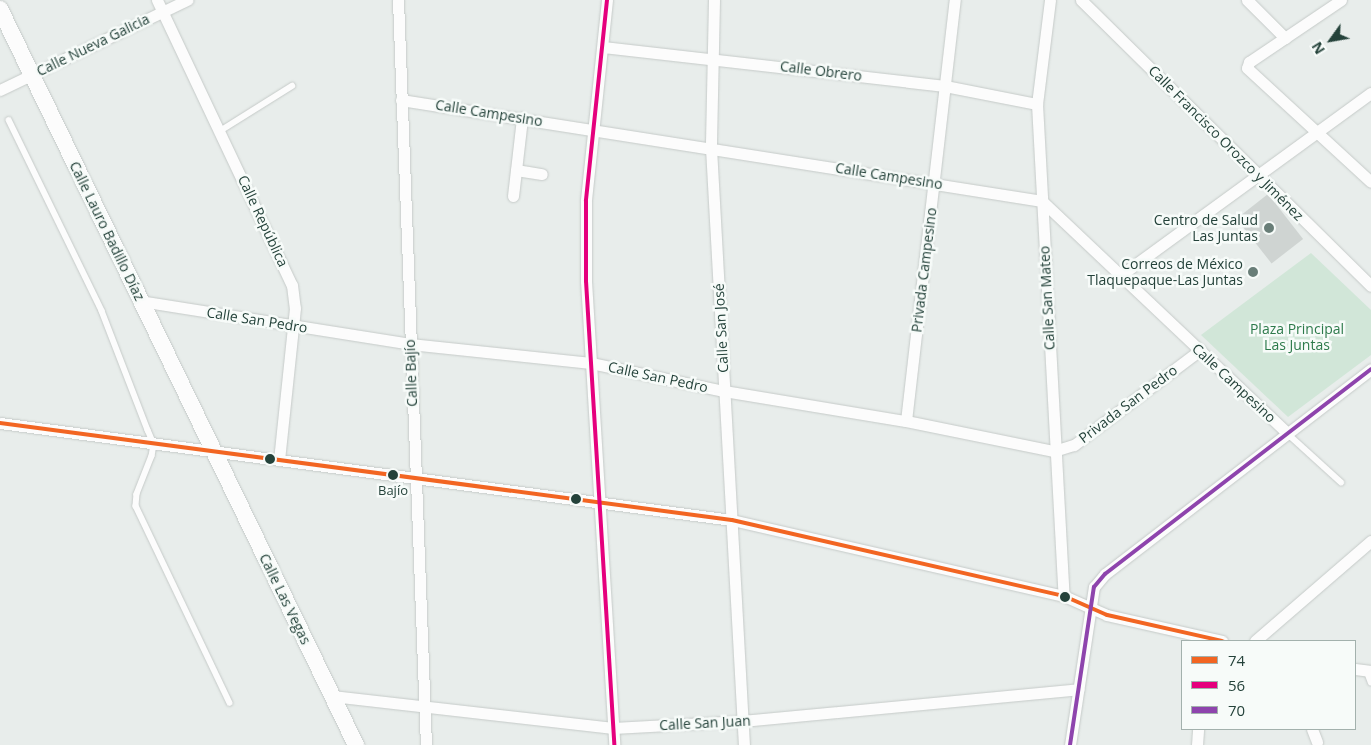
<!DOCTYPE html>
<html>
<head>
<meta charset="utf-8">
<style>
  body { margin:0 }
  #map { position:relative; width:1371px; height:745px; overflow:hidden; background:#e8edeb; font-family:"Open Sans",sans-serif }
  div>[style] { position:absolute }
  .green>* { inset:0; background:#d1e6d8 }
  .building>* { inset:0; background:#cfd4d2; transform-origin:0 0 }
  .roads { filter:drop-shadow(0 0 1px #c5cac8) drop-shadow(0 0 1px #c5cac8) }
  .lane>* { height:5.5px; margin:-2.75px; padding:0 2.75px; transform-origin:2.75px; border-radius:2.75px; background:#fcfcfc }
  .street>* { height:11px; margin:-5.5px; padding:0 5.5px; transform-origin:5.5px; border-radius:5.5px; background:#fcfcfc }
  .secondary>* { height:16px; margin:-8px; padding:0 8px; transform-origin:8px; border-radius:8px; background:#fcfcfc }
  .bus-1>* { height:4px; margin:-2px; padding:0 2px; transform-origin:2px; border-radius:2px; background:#f26522 }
  .bus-2>* { height:4px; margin:-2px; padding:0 2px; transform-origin:2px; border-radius:2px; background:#e5007d }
  .bus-3>* { height:4px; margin:-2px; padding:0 2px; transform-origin:2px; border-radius:2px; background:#8e44ad }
  .dots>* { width:14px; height:14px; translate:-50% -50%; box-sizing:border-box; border:2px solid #f7fbf9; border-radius:50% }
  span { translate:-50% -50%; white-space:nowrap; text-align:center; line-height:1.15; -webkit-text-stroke:5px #f7fbf9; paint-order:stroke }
  .bus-label { font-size:13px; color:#24423a }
  .street-label { font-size:14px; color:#24423a }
  .poi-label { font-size:14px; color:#24423a }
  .right { translate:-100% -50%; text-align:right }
  .park-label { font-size:14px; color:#2d7a4b }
  .legend { position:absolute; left:1181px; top:640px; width:175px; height:90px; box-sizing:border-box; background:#f7fbf9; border:1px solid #a3b1ad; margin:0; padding:6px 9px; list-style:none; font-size:15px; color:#24423a }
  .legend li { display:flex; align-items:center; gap:10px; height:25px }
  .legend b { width:25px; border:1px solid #a3b1ad }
  .north { position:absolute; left:1306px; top:15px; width:50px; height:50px; -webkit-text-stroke:4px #f7fbf9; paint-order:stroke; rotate:238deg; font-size:14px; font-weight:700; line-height:20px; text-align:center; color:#24423a }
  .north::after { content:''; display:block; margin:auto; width:18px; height:22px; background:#24423a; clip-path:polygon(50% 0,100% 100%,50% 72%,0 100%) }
</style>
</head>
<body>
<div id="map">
  <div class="green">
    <i style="clip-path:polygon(1311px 253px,1371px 310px,1371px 355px,1288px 417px,1201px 335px)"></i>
  </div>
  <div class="building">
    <i style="left:1268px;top:194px;width:57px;height:40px;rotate:52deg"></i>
  </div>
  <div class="roads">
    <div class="lane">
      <i style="left:9px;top:120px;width:212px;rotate:64deg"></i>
      <i style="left:102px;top:311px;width:128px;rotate:68.9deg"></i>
      <i style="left:148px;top:430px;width:15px;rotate:67deg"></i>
      <i style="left:154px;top:444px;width:12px;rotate:99deg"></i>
      <i style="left:152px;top:456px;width:41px;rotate:111.5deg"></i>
      <i style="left:137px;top:494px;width:12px;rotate:95deg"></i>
      <i style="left:136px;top:506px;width:218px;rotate:64.5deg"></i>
      <i style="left:220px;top:131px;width:85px;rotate:-32deg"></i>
      <i style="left:1288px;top:434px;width:72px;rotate:42.2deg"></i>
      <i style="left:1367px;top:671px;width:12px;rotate:70deg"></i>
    </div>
    <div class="street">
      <i style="left:157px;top:0;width:315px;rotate:64.7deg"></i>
      <i style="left:292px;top:285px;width:23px;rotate:83deg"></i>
      <i style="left:295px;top:308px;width:153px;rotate:96deg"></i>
      <i style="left:398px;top:0;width:746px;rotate:87.85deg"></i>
      <i style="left:607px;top:0;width:202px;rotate:96deg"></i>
      <i style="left:586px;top:201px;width:80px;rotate:90deg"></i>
      <i style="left:586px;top:281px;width:465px;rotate:86.5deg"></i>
      <i style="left:714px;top:0;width:148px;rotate:91.2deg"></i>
      <i style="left:711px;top:148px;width:598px;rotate:86.84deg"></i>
      <i style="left:1050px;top:0;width:105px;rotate:97.1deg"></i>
      <i style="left:1037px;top:104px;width:493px;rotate:86.9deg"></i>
      <i style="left:1081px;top:0;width:407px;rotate:44.6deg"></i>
      <i style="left:1247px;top:0;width:54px;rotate:45deg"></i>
      <i style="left:1341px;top:0;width:111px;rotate:146deg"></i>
      <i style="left:1249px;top:62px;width:6px;rotate:108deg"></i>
      <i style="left:1247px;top:68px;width:168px;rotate:42.6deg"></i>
      <i style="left:603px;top:47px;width:344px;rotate:6.5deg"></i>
      <i style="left:945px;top:86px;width:94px;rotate:11.1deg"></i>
      <i style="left:0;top:90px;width:208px;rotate:-25.7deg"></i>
      <i style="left:401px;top:100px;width:649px;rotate:8.95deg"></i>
      <i style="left:1042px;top:201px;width:339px;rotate:43.4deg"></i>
      <i style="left:516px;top:170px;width:26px;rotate:9deg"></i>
      <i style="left:513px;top:196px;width:79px;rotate:-83.4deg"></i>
      <i style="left:1121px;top:275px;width:309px;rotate:-36.1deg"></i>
      <i style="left:140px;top:301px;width:273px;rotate:9deg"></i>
      <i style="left:410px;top:344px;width:182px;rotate:6deg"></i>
      <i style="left:591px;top:363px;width:136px;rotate:11.9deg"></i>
      <i style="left:724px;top:391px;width:184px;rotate:9.4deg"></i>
      <i style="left:906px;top:421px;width:151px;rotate:11.5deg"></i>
      <i style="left:1054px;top:451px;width:21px;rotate:-17deg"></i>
      <i style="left:1074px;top:445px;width:158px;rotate:-37deg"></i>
      <i style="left:906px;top:421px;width:424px;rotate:-83.4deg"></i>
      <i style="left:0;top:423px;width:738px;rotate:7.55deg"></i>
      <i style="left:732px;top:520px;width:341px;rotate:12.9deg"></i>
      <i style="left:1064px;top:596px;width:47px;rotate:23.8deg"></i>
      <i style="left:1107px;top:615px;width:118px;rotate:12.7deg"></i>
      <i style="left:1255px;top:641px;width:153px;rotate:-40.8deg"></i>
      <i style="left:1355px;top:669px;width:16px;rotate:7deg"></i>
      <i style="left:332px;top:696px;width:283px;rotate:6.5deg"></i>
      <i style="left:613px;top:728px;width:129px;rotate:-3.1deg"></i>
      <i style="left:742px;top:721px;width:338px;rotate:-5.4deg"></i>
      <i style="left:1312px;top:729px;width:14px;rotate:69deg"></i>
      <i style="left:1070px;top:745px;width:160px;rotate:-81.4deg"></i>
      <i style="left:1094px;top:587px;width:17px;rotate:-50deg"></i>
      <i style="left:1105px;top:574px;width:336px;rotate:-37.6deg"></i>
      <i style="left:1197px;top:745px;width:16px;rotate:-86deg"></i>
    </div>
    <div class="secondary">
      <i style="left:0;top:9px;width:818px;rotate:64.19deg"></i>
    </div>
  </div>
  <div class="bus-1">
    <i style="left:0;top:423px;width:738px;rotate:7.55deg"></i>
    <i style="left:732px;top:520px;width:341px;rotate:12.9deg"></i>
    <i style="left:1064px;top:596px;width:47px;rotate:23.8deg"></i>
    <i style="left:1107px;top:615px;width:118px;rotate:12.7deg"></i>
  </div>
  <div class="bus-2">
    <i style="left:607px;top:0;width:202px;rotate:96deg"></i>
    <i style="left:586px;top:201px;width:80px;rotate:90deg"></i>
    <i style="left:586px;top:281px;width:465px;rotate:86.5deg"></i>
  </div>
  <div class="bus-3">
    <i style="left:1070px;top:745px;width:160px;rotate:-81.4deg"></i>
    <i style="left:1094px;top:587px;width:17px;rotate:-50deg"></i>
    <i style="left:1105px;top:574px;width:336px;rotate:-37.6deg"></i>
  </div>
  <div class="dots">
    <i style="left:1269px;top:228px;background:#697e78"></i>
    <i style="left:1253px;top:272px;background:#697e78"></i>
    <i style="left:270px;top:459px;background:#24423a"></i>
    <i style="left:393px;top:475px;background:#24423a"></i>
    <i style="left:576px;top:499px;background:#24423a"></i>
    <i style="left:1065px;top:597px;background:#24423a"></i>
  </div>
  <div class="bus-label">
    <span style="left:393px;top:490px">Bajío</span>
  </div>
  <div class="street-label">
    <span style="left:93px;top:45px;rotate:-26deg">Calle Nueva Galicia</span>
    <span style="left:821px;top:71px;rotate:7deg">Calle Obrero</span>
    <span style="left:489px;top:113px;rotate:9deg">Calle Campesino</span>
    <span style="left:1226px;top:143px;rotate:45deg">Calle Francisco Orozco y Jiménez</span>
    <span style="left:889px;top:176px;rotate:9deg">Calle Campesino</span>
    <span style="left:263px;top:221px;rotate:65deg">Calle República</span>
    <span style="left:107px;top:231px;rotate:64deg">Calle Lauro Badillo Díaz</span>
    <span style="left:924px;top:270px;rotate:-83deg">Privada Campesino</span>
    <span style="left:1047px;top:298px;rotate:-93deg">Calle San Mateo</span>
    <span style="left:257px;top:320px;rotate:9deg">Calle San Pedro</span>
    <span style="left:721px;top:328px;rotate:-93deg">Calle San José</span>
    <span style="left:411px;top:373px;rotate:-92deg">Calle Bajío</span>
    <span style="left:658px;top:377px;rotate:12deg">Calle San Pedro</span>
    <span style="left:1234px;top:383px;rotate:43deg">Calle Campesino</span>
    <span style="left:1128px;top:404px;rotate:-37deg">Privada San Pedro</span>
    <span style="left:285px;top:599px;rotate:64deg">Calle Las Vegas</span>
    <span style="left:705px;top:723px;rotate:-3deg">Calle San Juan</span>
  </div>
  <div class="poi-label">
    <span class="right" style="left:1258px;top:228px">Centro de Salud<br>Las Juntas</span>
    <span class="right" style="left:1243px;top:272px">Correos de México<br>Tlaquepaque-Las Juntas</span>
  </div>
  <div class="park-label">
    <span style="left:1297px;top:337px">Plaza Principal<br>Las Juntas</span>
  </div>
  <ul class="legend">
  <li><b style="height:6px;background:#f26522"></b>74</li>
  <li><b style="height:6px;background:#e5007d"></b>56</li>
  <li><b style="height:6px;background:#8e44ad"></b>70</li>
  </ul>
  <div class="north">N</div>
</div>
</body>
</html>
